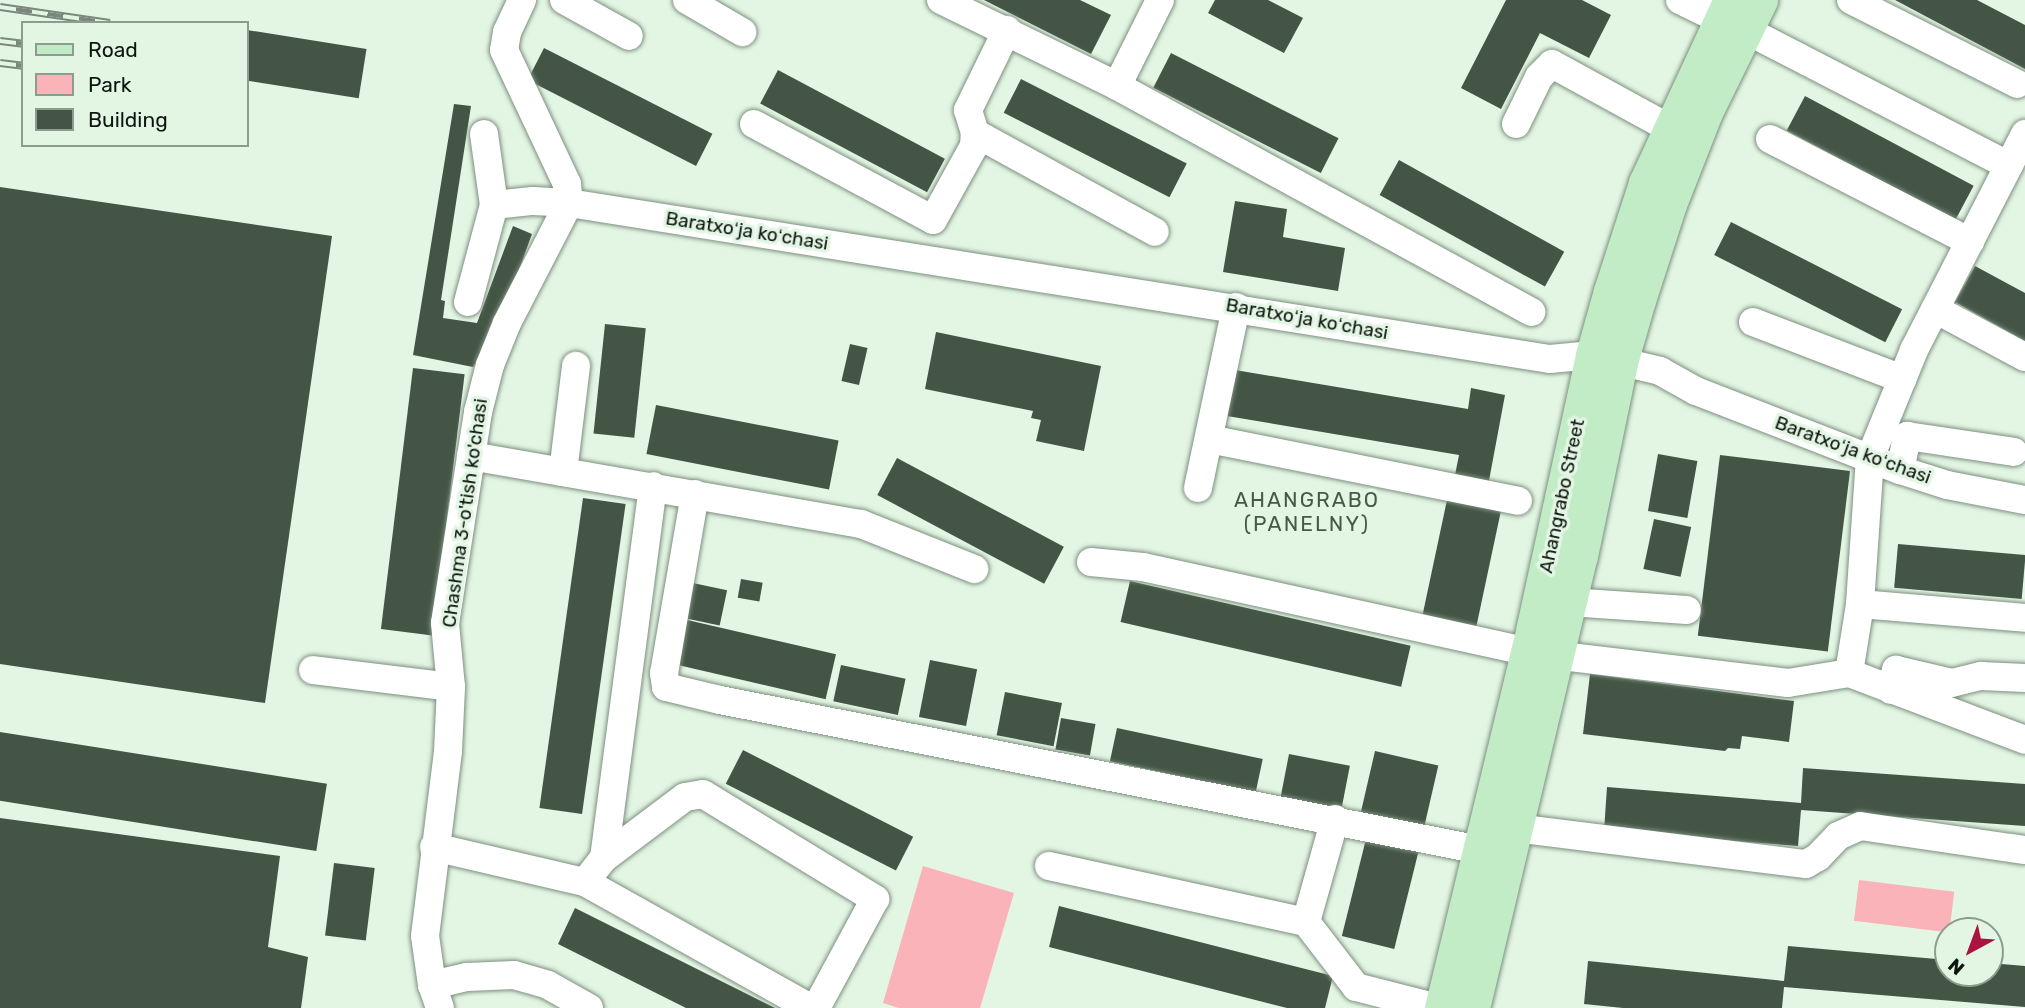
<!DOCTYPE html>
<html>
<head>
<meta charset="utf-8">
<style>
  body { margin:0 }
  #map { position:relative; width:2025px; height:1008px; overflow:hidden; background:#e3f6e4; font-family:Rubik,sans-serif }
  div>[style] { position:absolute }
  .green>* { inset:0; background:#fab3b9; transform-origin:0 0 }
  .building>* { inset:0; background:#445546; transform-origin:0 0 }
  .roads { filter:drop-shadow(0 0 2px #7d8f7f) drop-shadow(0 0 2px #7d8f7f) }
  .minor>* { height:28px; margin:-14px; padding:0 14px; transform-origin:14px; border-radius:14px; background:#fff }
  .major>* { height:35px; margin:-17.5px; padding:0 17.5px; transform-origin:17.5px; border-radius:17.5px; background:#c1ecc6 }
  .rail>* { height:8px; margin-top:-4px; transform-origin:0; background:repeating-linear-gradient(90deg,#e3f6e4 0 16px,#7a877b 0 32px); box-sizing:border-box; border-block:2px solid #7a877b }
  span { translate:-50% -50%; white-space:nowrap; text-align:center; line-height:1.15; -webkit-text-stroke:7px #e3f6e4; paint-order:stroke }
  .street-label { font-size:19px; color:#0e150f }
  .neighbourhood-label { font-size:21px; color:#475849; letter-spacing:2px }
  .legend { position:absolute; left:21px; top:21px; width:228px; height:126px; box-sizing:border-box; background:#e3f6e4; border:2px solid #8e9c8f; margin:0; padding:9px 12px; list-style:none; font-size:21px; color:#0e150f }
  .legend li { display:flex; align-items:center; gap:14px; height:35px }
  .legend b { width:35px; border:2px solid #8e9c8f }
  .north { position:absolute; left:1934px; top:917px; width:70px; height:70px; box-sizing:border-box; background:#e3f6e4; border:2px solid #8e9c8f; border-radius:50%; rotate:221deg; font-size:19px; font-weight:700; line-height:28px; text-align:center; color:#0e150f }
  .north::after { content:''; display:block; margin:auto; width:24px; height:32px; background:#aa143f; clip-path:polygon(50% 0,100% 100%,50% 72%,0 100%) }
</style>
</head>
<body>
<div id="map">
  <div class="green">
    <i style="clip-path:polygon(923px 866px,1014px 893px,980px 1008px,899px 1008px,883px 1003px)"></i>
    <i style="left:1859px;top:880px;width:96px;height:41px;rotate:7deg"></i>
  </div>
  <div class="building">
    <i style="clip-path:polygon(984px 0,1080px 0,1111px 15px,1091px 54px)"></i>
    <i style="clip-path:polygon(1215px 0,1268px 0,1303px 18px,1284px 53px,1208px 13px)"></i>
    <i style="clip-path:polygon(1506px 0,1582px 0,1611px 15px,1589px 58px,1540px 33px,1501px 109px,1461px 88px)"></i>
    <i style="clip-path:polygon(1895px 0,1977px 0,2025px 25px,2025px 69px)"></i>
    <i style="left:247px;top:30px;width:121px;height:50px;rotate:9deg"></i>
    <i style="left:544px;top:48px;width:189px;height:36px;rotate:27deg"></i>
    <i style="left:1171px;top:53px;width:188px;height:39px;rotate:27deg"></i>
    <i style="left:778px;top:70px;width:189px;height:38px;rotate:28deg"></i>
    <i style="left:1021px;top:79px;width:186px;height:38px;rotate:27deg"></i>
    <i style="left:1805px;top:96px;width:191px;height:39px;rotate:28deg"></i>
    <i style="clip-path:polygon(454px 104px,471px 106px,441px 300px,445px 301px,443px 318px,477px 323px,513px 226px,532px 234px,497px 331px,473px 367px,413px 355px)"></i>
    <i style="left:1399px;top:160px;width:189px;height:40px;rotate:29deg"></i>
    <i style="clip-path:polygon(0 187px,332px 236px,265px 703px,0 664px)"></i>
    <i style="clip-path:polygon(1235px 201px,1287px 209px,1283px 237px,1345px 248px,1338px 291px,1223px 272px)"></i>
    <i style="left:1731px;top:222px;width:192px;height:37px;rotate:27deg"></i>
    <i style="clip-path:polygon(1975px 266px,2025px 293px,2025px 341px,1955px 302px)"></i>
    <i style="left:605px;top:324px;width:41px;height:110px;rotate:6deg"></i>
    <i style="clip-path:polygon(936px 332px,1101px 366px,1084px 451px,1036px 441px,1041px 420px,1031px 418px,1033px 411px,925px 389px)"></i>
    <i style="left:850px;top:344px;width:18px;height:38px;rotate:13deg"></i>
    <i style="left:413px;top:368px;width:52px;height:263px;rotate:7deg"></i>
    <i style="clip-path:polygon(1235px 370px,1468px 409px,1471px 388px,1505px 395px,1488px 486px,1454px 480px,1459px 455px,1227px 416px)"></i>
    <i style="left:656px;top:405px;width:186px;height:50px;rotate:11deg"></i>
    <i style="left:1658px;top:454px;width:40px;height:58px;rotate:10deg"></i>
    <i style="left:1720px;top:455px;width:131px;height:182px;rotate:7deg"></i>
    <i style="left:897px;top:458px;width:189px;height:42px;rotate:28deg"></i>
    <i style="left:583px;top:498px;width:43px;height:313px;rotate:8deg"></i>
    <i style="left:1447px;top:500px;width:55px;height:123px;rotate:12deg"></i>
    <i style="left:1654px;top:519px;width:38px;height:51px;rotate:12deg"></i>
    <i style="left:1898px;top:544px;width:128px;height:44px;rotate:5deg"></i>
    <i style="left:741px;top:579px;width:22px;height:19px;rotate:10deg"></i>
    <i style="left:1130px;top:581px;width:288px;height:42px;rotate:13deg"></i>
    <i style="left:688px;top:582px;width:40px;height:36px;rotate:12deg"></i>
    <i style="left:683px;top:619px;width:157px;height:46px;rotate:13deg"></i>
    <i style="left:930px;top:660px;width:48px;height:58px;rotate:11deg"></i>
    <i style="left:841px;top:665px;width:66px;height:37px;rotate:12deg"></i>
    <i style="clip-path:polygon(1590px 674px,1794px 701px,1789px 742px,1742px 736px,1740px 749px,1728px 748px,1725px 751px,1583px 734px)"></i>
    <i style="left:1005px;top:692px;width:58px;height:44px;rotate:11deg"></i>
    <i style="left:1061px;top:718px;width:35px;height:32px;rotate:10deg"></i>
    <i style="left:1117px;top:728px;width:149px;height:34px;rotate:12deg"></i>
    <i style="left:0;top:732px;width:331px;height:68px;rotate:9deg"></i>
    <i style="left:743px;top:750px;width:191px;height:38px;rotate:27deg"></i>
    <i style="left:1375px;top:751px;width:65px;height:64px;rotate:13deg"></i>
    <i style="left:1289px;top:754px;width:62px;height:45px;rotate:11deg"></i>
    <i style="clip-path:polygon(1803px 768px,2025px 784px,2025px 826px,1801px 810px,1798px 846px,1604px 831px,1607px 787px,1801px 803px)"></i>
    <i style="clip-path:polygon(0 818px,280px 856px,268px 947px,308px 957px,301px 1008px,0 1008px)"></i>
    <i style="left:1367px;top:835px;width:54px;height:104px;rotate:14deg"></i>
    <i style="left:334px;top:863px;width:41px;height:73px;rotate:7deg"></i>
    <i style="clip-path:polygon(1059px 906px,1333px 976px,1325px 1008px,1287px 1008px,1049px 947px)"></i>
    <i style="clip-path:polygon(575px 908px,775px 1008px,686px 1008px,558px 944px)"></i>
    <i style="clip-path:polygon(1788px 946px,1948px 960px,1948px 973px,1990px 973px,1990px 963px,2025px 966px,2025px 1007px,1784px 987px,1782px 1008px,1623px 1008px,1584px 1004px,1588px 961px,1784px 981px)"></i>
  </div>
  <div class="roads">
    <div class="minor">
      <i style="left:522px;top:0;width:35px;rotate:115deg"></i>
      <i style="left:507px;top:32px;width:18px;rotate:99deg"></i>
      <i style="left:504px;top:50px;width:148px;rotate:64.8deg"></i>
      <i style="left:567px;top:184px;width:19px;rotate:84deg"></i>
      <i style="left:564px;top:0;width:74px;rotate:29deg"></i>
      <i style="left:687px;top:0;width:64px;rotate:30.2deg"></i>
      <i style="left:941px;top:0;width:196px;rotate:26deg"></i>
      <i style="left:1117px;top:86px;width:96px;rotate:-63.4deg"></i>
      <i style="left:1680px;top:0;width:46px;rotate:26deg"></i>
      <i style="left:1851px;top:0;width:186px;rotate:26.8deg"></i>
      <i style="left:1744px;top:29px;width:298px;rotate:27.3deg"></i>
      <i style="left:1117px;top:86px;width:472px;rotate:28.6deg"></i>
      <i style="left:754px;top:124px;width:203px;rotate:28.2deg"></i>
      <i style="left:933px;top:220px;width:85px;rotate:-61deg"></i>
      <i style="left:974px;top:146px;width:13px;rotate:-86deg"></i>
      <i style="left:975px;top:133px;width:24px;rotate:-107deg"></i>
      <i style="left:968px;top:110px;width:89px;rotate:-64deg"></i>
      <i style="left:1516px;top:124px;width:52px;rotate:-63.9deg"></i>
      <i style="left:1539px;top:77px;width:18px;rotate:-45deg"></i>
      <i style="left:1552px;top:64px;width:133px;rotate:28.7deg"></i>
      <i style="left:975px;top:133px;width:205px;rotate:28.8deg"></i>
      <i style="left:484px;top:134px;width:72px;rotate:82deg"></i>
      <i style="left:1770px;top:139px;width:225px;rotate:27.2deg"></i>
      <i style="left:468px;top:302px;width:100px;rotate:-75deg"></i>
      <i style="left:494px;top:205px;width:39px;rotate:-6deg"></i>
      <i style="left:533px;top:201px;width:36px;rotate:3deg"></i>
      <i style="left:569px;top:203px;width:993px;rotate:9.04deg"></i>
      <i style="left:1550px;top:359px;width:43px;rotate:-5.3deg"></i>
      <i style="left:1593px;top:355px;width:69px;rotate:13.4deg"></i>
      <i style="left:1660px;top:371px;width:41px;rotate:29.1deg"></i>
      <i style="left:1696px;top:391px;width:219px;rotate:21.2deg"></i>
      <i style="left:1900px;top:470px;width:49px;rotate:17.7deg"></i>
      <i style="left:1947px;top:485px;width:79px;rotate:10.9deg"></i>
      <i style="left:1935px;top:309px;width:102px;rotate:28.1deg"></i>
      <i style="left:1753px;top:322px;width:160px;rotate:20.9deg"></i>
      <i style="left:1209px;top:439px;width:315px;rotate:11.3deg"></i>
      <i style="left:471px;top:456px;width:396px;rotate:9.9deg"></i>
      <i style="left:861px;top:524px;width:122px;rotate:21.7deg"></i>
      <i style="left:1900px;top:470px;width:35px;rotate:-78deg"></i>
      <i style="left:1907px;top:436px;width:108px;rotate:8.5deg"></i>
      <i style="left:563px;top:472px;width:107px;rotate:-83deg"></i>
      <i style="left:1198px;top:488px;width:185px;rotate:-78.1deg"></i>
      <i style="left:695px;top:494px;width:182px;rotate:99.8deg"></i>
      <i style="left:664px;top:673px;width:14px;rotate:82deg"></i>
      <i style="left:666px;top:687px;width:56px;rotate:13.5deg"></i>
      <i style="left:720px;top:700px;width:775px;rotate:11.16deg"></i>
      <i style="left:1091px;top:562px;width:52px;rotate:5.5deg"></i>
      <i style="left:1143px;top:567px;width:394px;rotate:12.4deg"></i>
      <i style="left:1528px;top:652px;width:262px;rotate:6.8deg"></i>
      <i style="left:1788px;top:683px;width:62px;rotate:-9.3deg"></i>
      <i style="left:1849px;top:673px;width:188px;rotate:20.8deg"></i>
      <i style="left:1569px;top:602px;width:118px;rotate:3.9deg"></i>
      <i style="left:1860px;top:604px;width:166px;rotate:4.8deg"></i>
      <i style="left:313px;top:670px;width:139px;rotate:7deg"></i>
      <i style="left:1849px;top:673px;width:70px;rotate:-80.9deg"></i>
      <i style="left:1860px;top:604px;width:146px;rotate:-86.1deg"></i>
      <i style="left:1870px;top:458px;width:117px;rotate:-67.8deg"></i>
      <i style="left:1914px;top:350px;width:243px;rotate:-62.8deg"></i>
      <i style="left:1891px;top:690px;width:21px;rotate:-76deg"></i>
      <i style="left:1896px;top:670px;width:57px;rotate:13.1deg"></i>
      <i style="left:1952px;top:683px;width:30px;rotate:-14deg"></i>
      <i style="left:1981px;top:676px;width:44px;rotate:2.6deg"></i>
      <i style="left:1515px;top:828px;width:293px;rotate:7.1deg"></i>
      <i style="left:1806px;top:864px;width:14px;rotate:-30deg"></i>
      <i style="left:1818px;top:857px;width:29px;rotate:-46deg"></i>
      <i style="left:1838px;top:836px;width:24px;rotate:-24deg"></i>
      <i style="left:1860px;top:826px;width:167px;rotate:8.3deg"></i>
      <i style="left:434px;top:847px;width:155px;rotate:13.1deg"></i>
      <i style="left:585px;top:882px;width:258px;rotate:29.2deg"></i>
      <i style="left:604px;top:858px;width:375px;rotate:-82.5deg"></i>
      <i style="left:1049px;top:866px;width:263px;rotate:12.3deg"></i>
      <i style="left:1306px;top:922px;width:82px;rotate:52.4deg"></i>
      <i style="left:1356px;top:987px;width:85px;rotate:14.4deg"></i>
      <i style="left:585px;top:882px;width:31px;rotate:-52deg"></i>
      <i style="left:604px;top:858px;width:101px;rotate:-37deg"></i>
      <i style="left:685px;top:797px;width:18px;rotate:-9deg"></i>
      <i style="left:703px;top:794px;width:202px;rotate:31.4deg"></i>
      <i style="left:875px;top:899px;width:124px;rotate:118.4deg"></i>
      <i style="left:1306px;top:922px;width:107px;rotate:-74.3deg"></i>
      <i style="left:432px;top:985px;width:36px;rotate:-13deg"></i>
      <i style="left:467px;top:977px;width:47px;rotate:-2.4deg"></i>
      <i style="left:514px;top:975px;width:35px;rotate:16deg"></i>
      <i style="left:548px;top:985px;width:47px;rotate:29.3deg"></i>
      <i style="left:440px;top:1008px;width:24px;rotate:-109deg"></i>
      <i style="left:432px;top:985px;width:49px;rotate:-98.1deg"></i>
      <i style="left:425px;top:936px;width:186px;rotate:-82.9deg"></i>
      <i style="left:448px;top:751px;width:64px;rotate:-87.3deg"></i>
      <i style="left:451px;top:687px;width:64px;rotate:-95.4deg"></i>
      <i style="left:445px;top:623px;width:214px;rotate:-81.1deg"></i>
      <i style="left:478px;top:412px;width:49px;rotate:-75.7deg"></i>
      <i style="left:490px;top:365px;width:45px;rotate:-68deg"></i>
      <i style="left:507px;top:323px;width:135px;rotate:-62.7deg"></i>
    </div>
    <div class="major">
      <i style="left:1442px;top:1008px;width:388px;rotate:-76.4deg"></i>
      <i style="left:1533px;top:631px;width:282px;rotate:-77.7deg"></i>
      <i style="left:1593px;top:355px;width:66px;rotate:-74.3deg"></i>
      <i style="left:1611px;top:291px;width:114px;rotate:-72deg"></i>
      <i style="left:1646px;top:183px;width:202px;rotate:-65.1deg"></i>
      <i style="left:1472px;top:1008px;width:465px;rotate:-76.6deg"></i>
      <i style="left:1580px;top:556px;width:198px;rotate:-78.3deg"></i>
      <i style="left:1620px;top:362px;width:65px;rotate:-73.8deg"></i>
      <i style="left:1638px;top:300px;width:101px;rotate:-72.1deg"></i>
      <i style="left:1669px;top:204px;width:99px;rotate:-68.6deg"></i>
      <i style="left:1705px;top:112px;width:125px;rotate:-63.8deg"></i>
    </div>
  </div>
  <div class="rail">
    <i style="left:0;top:7px;width:111px;rotate:8.3deg"></i>
    <i style="left:0;top:41px;width:23px;rotate:7deg"></i>
    <i style="left:0;top:63px;width:23px;rotate:7deg"></i>
  </div>
  <div class="street-label">
    <span style="left:747px;top:231px;rotate:9deg">Baratxoʻja koʻchasi</span>
    <span style="left:1307px;top:319px;rotate:10deg">Baratxoʻja koʻchasi</span>
    <span style="left:1853px;top:450px;rotate:20deg">Baratxoʻja koʻchasi</span>
    <span style="left:1562px;top:496px;rotate:-78deg">Ahangrabo Street</span>
    <span style="left:465px;top:513px;rotate:-82deg">Chashma 3-o'tish ko'chasi</span>
  </div>
  <div class="neighbourhood-label">
    <span style="left:1307px;top:512px">AHANGRABO<br>(PANELNY)</span>
  </div>
  <ul class="legend">
  <li><b style="height:9px;background:#c1ecc6"></b>Road</li>
  <li><b style="height:19px;background:#fab3b9"></b>Park</li>
  <li><b style="height:19px;background:#445546"></b>Building</li>
  </ul>
  <div class="north">N</div>
</div>
</body>
</html>
